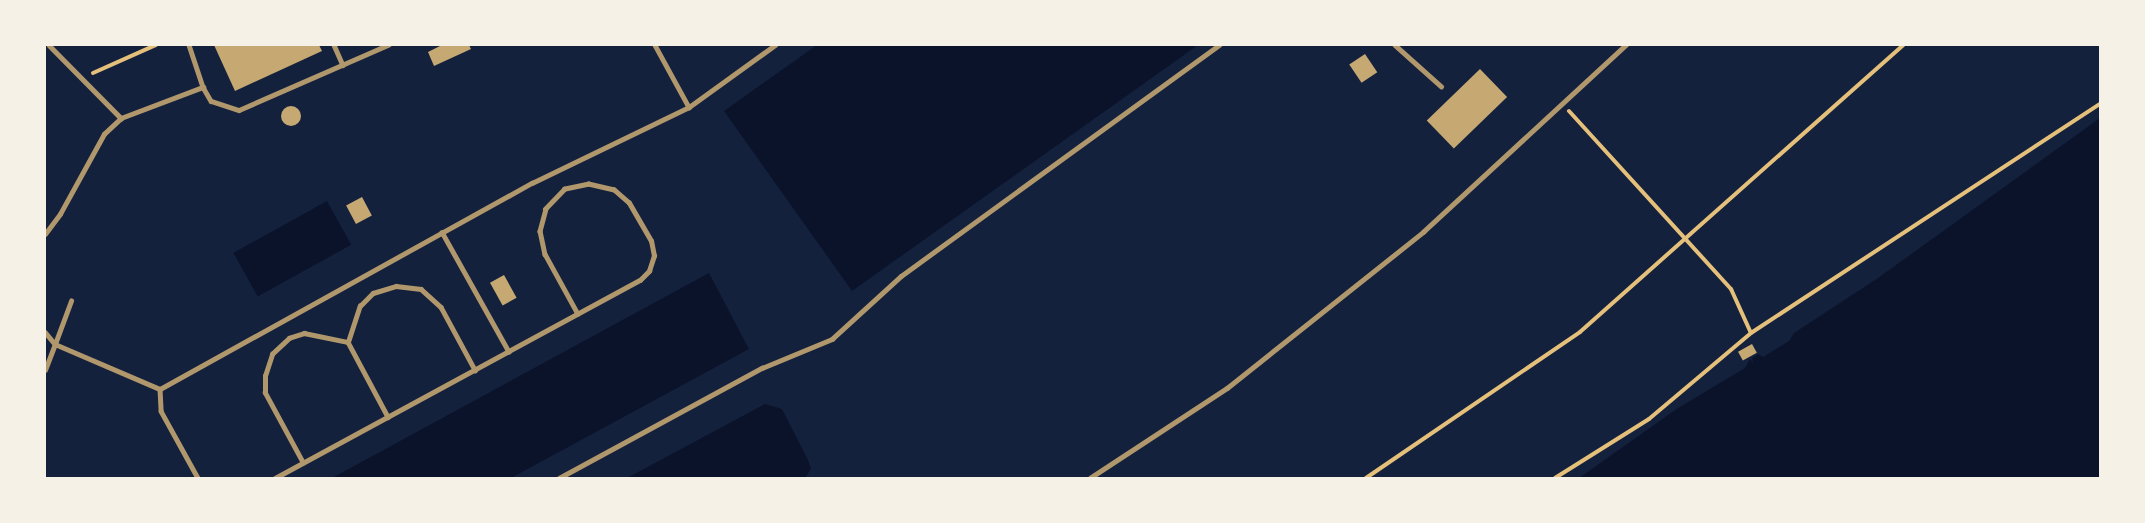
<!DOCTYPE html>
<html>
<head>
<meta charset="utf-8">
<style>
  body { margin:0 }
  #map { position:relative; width:2145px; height:523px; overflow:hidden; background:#14213d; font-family:"Golos Text",sans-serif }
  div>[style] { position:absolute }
  .water>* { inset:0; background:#0b132b; transform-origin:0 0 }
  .building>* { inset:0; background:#c6a872; transform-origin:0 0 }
  .round { border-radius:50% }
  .path>* { height:4px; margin:-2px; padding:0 2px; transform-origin:2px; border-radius:2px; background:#e5c07b }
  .service>* { height:4.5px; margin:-2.25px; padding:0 2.25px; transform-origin:2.25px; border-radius:2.25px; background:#b1986c }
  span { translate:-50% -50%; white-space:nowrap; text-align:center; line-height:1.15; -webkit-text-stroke:4.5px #f6f1e7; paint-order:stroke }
  .frame { position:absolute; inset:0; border:46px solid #f6f1e7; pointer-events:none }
</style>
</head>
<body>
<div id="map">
  <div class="water">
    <i style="clip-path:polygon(817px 45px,1198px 45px,852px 291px,724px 111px)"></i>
    <i style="clip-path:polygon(2100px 118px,2100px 478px,1579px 478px,1678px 408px,1745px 368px,1750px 359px,1753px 363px,1752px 358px,1758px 354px,1763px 357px,1789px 341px,1794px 333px,1878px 278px)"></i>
    <i style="left:327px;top:201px;width:50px;height:107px;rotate:61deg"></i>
    <i style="clip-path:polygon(709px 273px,749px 349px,511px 478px,332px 478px)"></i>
    <i style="clip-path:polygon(765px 404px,782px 409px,808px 460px,811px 469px,805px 478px,627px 478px)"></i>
  </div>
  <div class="building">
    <i style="clip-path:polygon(214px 45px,319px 45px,322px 51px,235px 91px)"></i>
    <i style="clip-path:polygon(442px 45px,469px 45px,471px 49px,434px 66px,428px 52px)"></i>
    <i style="left:1365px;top:54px;width:22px;height:19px;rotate:56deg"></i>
    <i style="left:1480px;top:69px;width:39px;height:74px;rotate:46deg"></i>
    <i class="round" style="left:281px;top:106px;width:20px;height:20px"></i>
    <i style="left:362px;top:197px;width:21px;height:18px;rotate:62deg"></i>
    <i style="left:504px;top:275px;width:26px;height:16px;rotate:61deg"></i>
    <i style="left:1752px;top:344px;width:10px;height:16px;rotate:61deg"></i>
  </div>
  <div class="path">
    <i style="left:93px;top:73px;width:69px;rotate:-24deg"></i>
    <i style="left:1569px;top:111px;width:241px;rotate:47.7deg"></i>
    <i style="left:1731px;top:289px;width:48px;rotate:65.6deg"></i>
    <i style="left:1366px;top:478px;width:259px;rotate:-34.3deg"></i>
    <i style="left:1580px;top:332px;width:432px;rotate:-41.6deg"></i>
    <i style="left:1555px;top:478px;width:111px;rotate:-32.1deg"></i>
    <i style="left:1649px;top:419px;width:133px;rotate:-40.1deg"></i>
    <i style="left:1751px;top:333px;width:417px;rotate:-33.3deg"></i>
  </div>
  <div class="service">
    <i style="left:49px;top:45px;width:103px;rotate:45.4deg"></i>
    <i style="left:121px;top:118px;width:88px;rotate:-20.7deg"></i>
    <i style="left:203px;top:87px;width:16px;rotate:60deg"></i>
    <i style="left:211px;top:101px;width:29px;rotate:18deg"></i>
    <i style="left:239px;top:110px;width:163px;rotate:-23.6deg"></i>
    <i style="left:189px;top:45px;width:44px;rotate:71.6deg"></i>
    <i style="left:334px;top:45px;width:22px;rotate:66deg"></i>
    <i style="left:655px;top:45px;width:71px;rotate:61.3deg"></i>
    <i style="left:1395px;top:45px;width:62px;rotate:41.7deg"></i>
    <i style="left:442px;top:232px;width:137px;rotate:60.8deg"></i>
    <i style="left:45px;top:234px;width:25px;rotate:-53deg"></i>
    <i style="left:60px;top:214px;width:91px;rotate:-61.2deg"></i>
    <i style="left:104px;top:134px;width:23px;rotate:-43deg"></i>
    <i style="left:45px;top:332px;width:16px;rotate:50deg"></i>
    <i style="left:348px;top:342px;width:85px;rotate:61.9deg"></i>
    <i style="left:55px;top:344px;width:46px;rotate:-69.6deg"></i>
    <i style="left:45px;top:370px;width:28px;rotate:-69deg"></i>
    <i style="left:55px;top:344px;width:114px;rotate:23.2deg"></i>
    <i style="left:160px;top:389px;width:22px;rotate:87deg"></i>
    <i style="left:161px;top:411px;width:77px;rotate:61.1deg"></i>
    <i style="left:160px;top:389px;width:425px;rotate:-29deg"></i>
    <i style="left:532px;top:183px;width:174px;rotate:-25.8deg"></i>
    <i style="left:689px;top:107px;width:106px;rotate:-35.8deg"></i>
    <i style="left:303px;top:463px;width:80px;rotate:-118.5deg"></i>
    <i style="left:265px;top:393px;width:17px;rotate:-90deg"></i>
    <i style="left:265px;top:376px;width:23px;rotate:-72deg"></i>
    <i style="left:272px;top:354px;width:23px;rotate:-43deg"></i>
    <i style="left:289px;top:338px;width:16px;rotate:-18deg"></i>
    <i style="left:304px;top:333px;width:45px;rotate:11.6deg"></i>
    <i style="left:348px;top:342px;width:38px;rotate:-72deg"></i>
    <i style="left:360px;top:306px;width:18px;rotate:-45deg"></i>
    <i style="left:373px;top:293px;width:24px;rotate:-17deg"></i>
    <i style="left:396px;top:286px;width:25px;rotate:7deg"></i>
    <i style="left:421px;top:289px;width:27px;rotate:42deg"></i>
    <i style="left:441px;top:307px;width:72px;rotate:61.6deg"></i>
    <i style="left:275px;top:478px;width:415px;rotate:-28.5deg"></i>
    <i style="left:640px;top:280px;width:13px;rotate:-45deg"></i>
    <i style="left:649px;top:271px;width:16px;rotate:-72deg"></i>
    <i style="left:654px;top:256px;width:15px;rotate:-101deg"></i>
    <i style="left:651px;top:241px;width:44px;rotate:-120.1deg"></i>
    <i style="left:629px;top:203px;width:20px;rotate:-139deg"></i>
    <i style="left:614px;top:190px;width:26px;rotate:-167deg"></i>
    <i style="left:589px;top:184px;width:25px;rotate:168deg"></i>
    <i style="left:565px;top:189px;width:28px;rotate:134deg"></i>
    <i style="left:546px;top:209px;width:23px;rotate:105deg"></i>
    <i style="left:540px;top:231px;width:24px;rotate:78deg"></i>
    <i style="left:545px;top:254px;width:68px;rotate:61.2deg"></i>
    <i style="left:559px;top:478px;width:231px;rotate:-28.5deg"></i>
    <i style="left:762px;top:368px;width:76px;rotate:-22.5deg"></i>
    <i style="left:832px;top:339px;width:93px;rotate:-42.4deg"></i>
    <i style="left:901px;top:276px;width:393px;rotate:-36deg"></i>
    <i style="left:1090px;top:478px;width:164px;rotate:-33.3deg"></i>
    <i style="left:1227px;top:388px;width:251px;rotate:-38.5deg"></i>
    <i style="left:1423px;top:232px;width:276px;rotate:-42.7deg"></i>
  </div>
  <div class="frame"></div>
</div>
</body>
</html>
